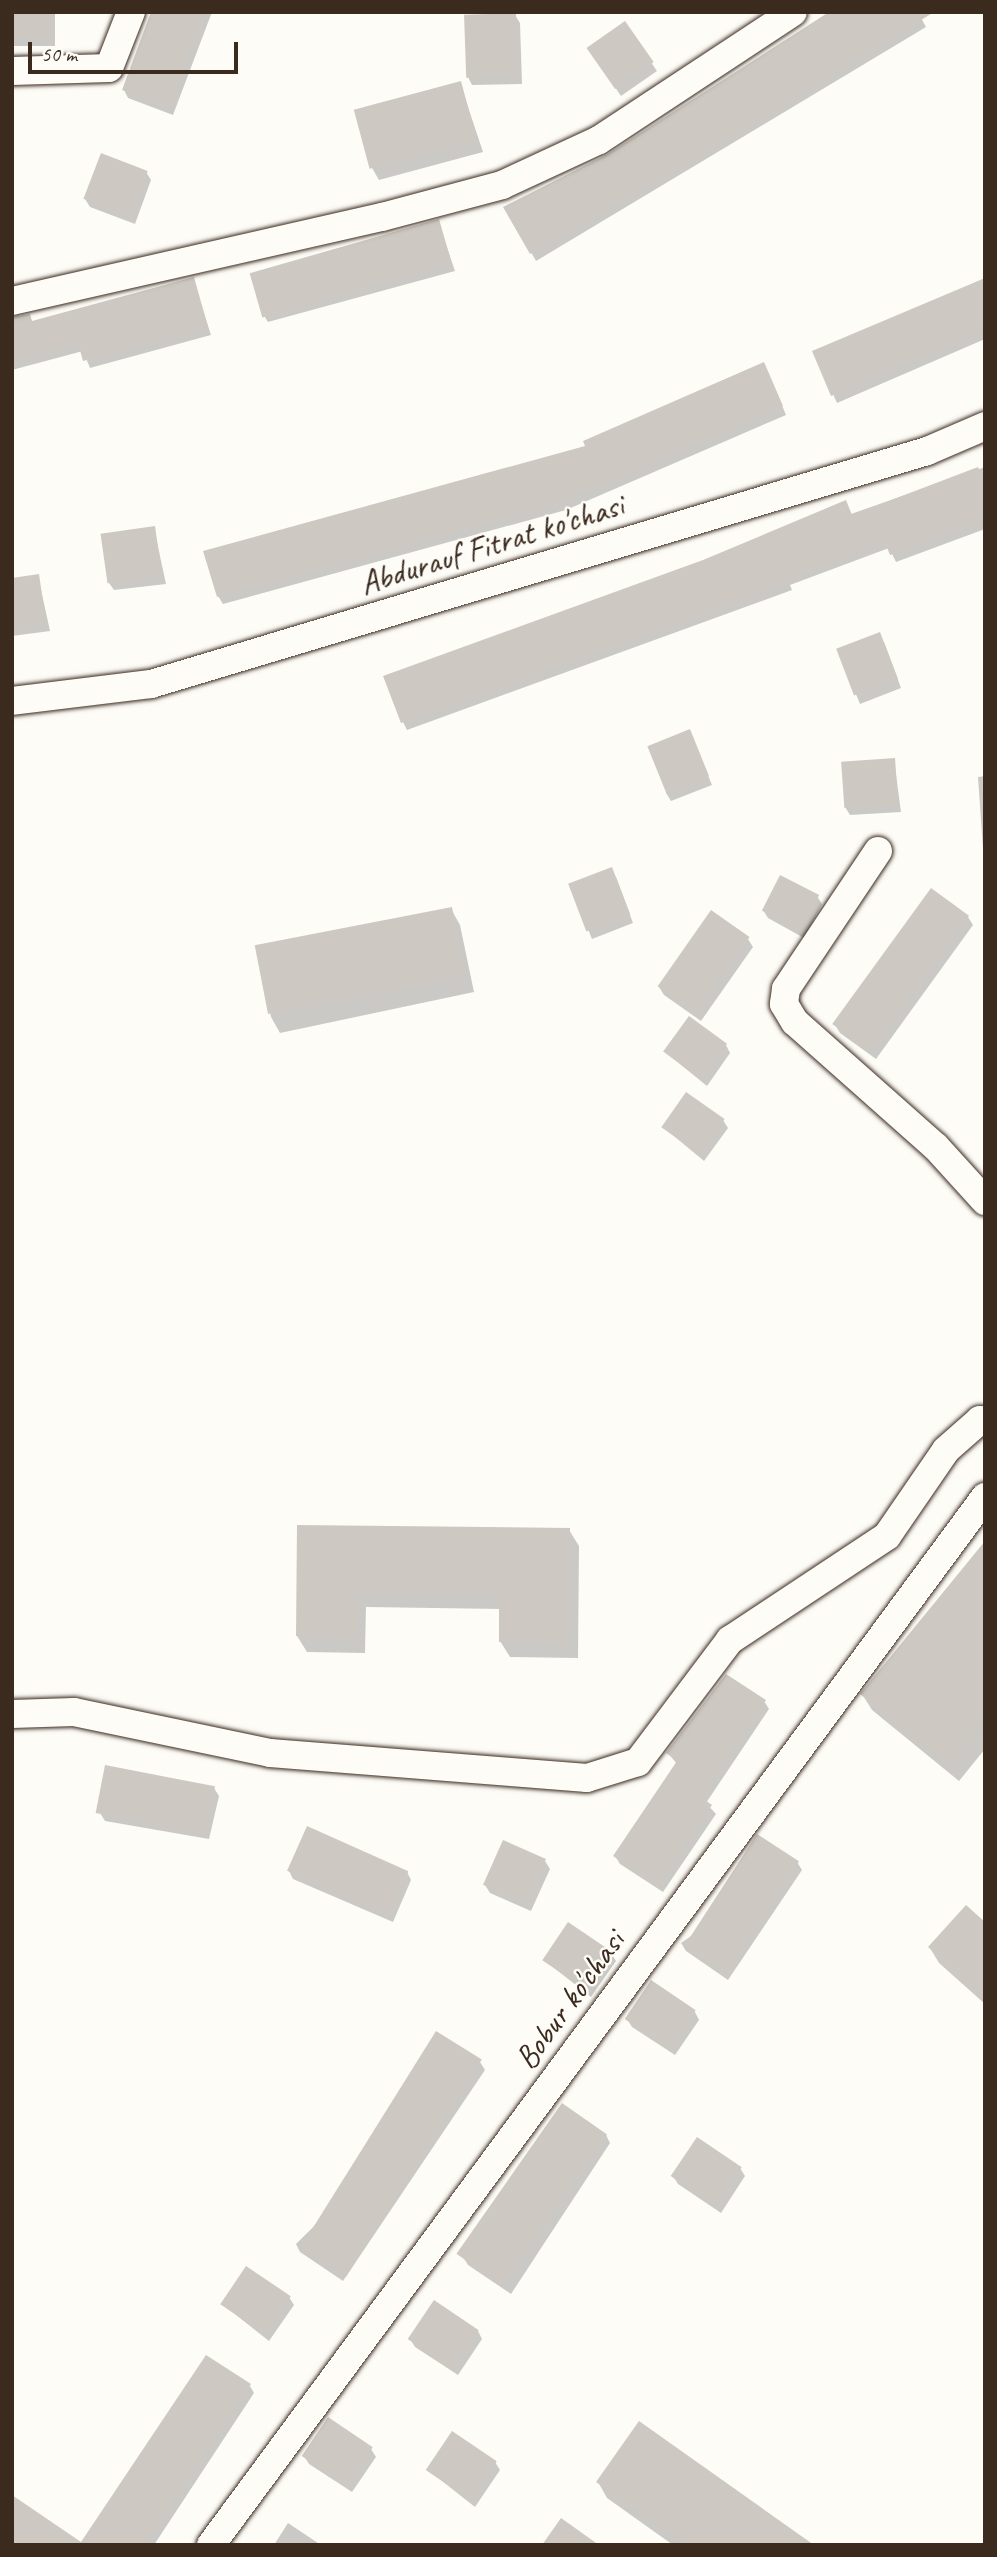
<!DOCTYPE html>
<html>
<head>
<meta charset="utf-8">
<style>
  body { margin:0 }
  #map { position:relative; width:997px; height:2557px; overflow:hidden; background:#fdfcf7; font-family:Caveat,sans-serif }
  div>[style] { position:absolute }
  .shadow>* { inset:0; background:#0003; transform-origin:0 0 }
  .building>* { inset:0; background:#cdc8c2; transform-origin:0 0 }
  .roads { filter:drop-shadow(0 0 2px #3b2a1e) drop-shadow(0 0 2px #3b2a1e) }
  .minor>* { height:28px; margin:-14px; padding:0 14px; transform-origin:14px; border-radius:14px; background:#fdfcf7 }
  span { translate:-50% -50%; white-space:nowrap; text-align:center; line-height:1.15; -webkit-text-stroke:5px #fdfcf7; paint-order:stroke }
  .street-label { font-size:33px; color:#3b2a1e }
  .frame { position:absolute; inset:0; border:14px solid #3b2a1e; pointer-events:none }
  .scale { position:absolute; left:28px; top:42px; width:210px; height:32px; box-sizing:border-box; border:4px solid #3b2a1e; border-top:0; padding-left:9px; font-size:21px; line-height:24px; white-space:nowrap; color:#3b2a1e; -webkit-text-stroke:5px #fdfcf7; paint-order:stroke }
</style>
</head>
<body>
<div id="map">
  <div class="shadow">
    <i style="left:12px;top:12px;width:43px;height:34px"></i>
    <i style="clip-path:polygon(153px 12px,212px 12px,173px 115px,128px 98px,124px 90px)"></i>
    <i style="clip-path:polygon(918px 12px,926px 27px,536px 261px,505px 207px)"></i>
    <i style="clip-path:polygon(515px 15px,520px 23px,522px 84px,472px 85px,468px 77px)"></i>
    <i style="clip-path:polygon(625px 24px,657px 71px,621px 96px,594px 56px)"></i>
    <i style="clip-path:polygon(460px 83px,483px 152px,379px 180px,372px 168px)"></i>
    <i style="clip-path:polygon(146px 172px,151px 180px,135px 224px,90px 207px,85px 199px)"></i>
    <i style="clip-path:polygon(438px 221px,455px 271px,268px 322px,263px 314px)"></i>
    <i style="clip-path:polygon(193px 279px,211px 335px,90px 368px,83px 351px,12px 370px,12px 318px,29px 316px,33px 322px)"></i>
    <i style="clip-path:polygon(985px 281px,985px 339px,837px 403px,814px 352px)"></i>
    <i style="clip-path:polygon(768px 372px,786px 415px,566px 510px,223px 604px,218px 596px)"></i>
    <i style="clip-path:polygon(985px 467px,985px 529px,896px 562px,889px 548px,790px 585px,792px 590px,407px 730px,403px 722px,386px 677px)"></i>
    <i style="clip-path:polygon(154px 528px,166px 584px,114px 590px,109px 583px)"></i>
    <i style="clip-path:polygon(38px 576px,50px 631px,12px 636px,12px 580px)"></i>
    <i style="clip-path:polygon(884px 642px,901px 688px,860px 704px,838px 650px)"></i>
    <i style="clip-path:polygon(690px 731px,712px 785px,671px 801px,666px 793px)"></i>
    <i style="clip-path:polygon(894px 760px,901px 812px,850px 815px,845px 807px)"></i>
    <i style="clip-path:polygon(985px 776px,985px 878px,978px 777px)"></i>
    <i style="clip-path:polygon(616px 877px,633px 923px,592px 939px,570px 885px)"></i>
    <i style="clip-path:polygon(817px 896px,822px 904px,804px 938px,768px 918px,763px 910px)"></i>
    <i style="clip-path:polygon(451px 909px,460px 925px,474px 992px,280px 1033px,271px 1017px,257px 950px)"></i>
    <i style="clip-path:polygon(968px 917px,973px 925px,876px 1059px,840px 1033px,835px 1025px)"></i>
    <i style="clip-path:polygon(748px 939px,753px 947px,701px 1021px,664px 995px,659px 987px)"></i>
    <i style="clip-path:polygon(726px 1045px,730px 1053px,707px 1086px,665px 1052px)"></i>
    <i style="clip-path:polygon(723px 1120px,728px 1128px,704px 1161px,663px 1127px)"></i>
    <i style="clip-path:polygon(298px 1526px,569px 1530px,579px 1546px,578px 1658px,510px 1657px,500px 1641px,501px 1609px,366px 1607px,365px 1653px,307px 1652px,297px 1636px)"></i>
    <i style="clip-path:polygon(985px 1543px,985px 1749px,959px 1781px,872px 1710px,862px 1694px)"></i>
    <i style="clip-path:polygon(764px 1701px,769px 1709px,706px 1803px,716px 1814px,663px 1892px,620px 1864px,615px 1856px,677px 1764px,668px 1753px)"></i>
    <i style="clip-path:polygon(214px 1788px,219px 1796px,209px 1839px,105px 1821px,100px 1813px)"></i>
    <i style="clip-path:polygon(545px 1861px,550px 1869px,531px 1911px,490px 1893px,485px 1885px)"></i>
    <i style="clip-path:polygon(797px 1862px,802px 1870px,728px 1980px,686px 1951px,681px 1943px)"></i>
    <i style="clip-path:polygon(289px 1871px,407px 1872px,411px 1880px,393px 1922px,293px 1879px)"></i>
    <i style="clip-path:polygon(985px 1925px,985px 2004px,939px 1963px,930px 1948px)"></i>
    <i style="clip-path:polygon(611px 1953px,616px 1961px,591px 1997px,544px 1960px)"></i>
    <i style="clip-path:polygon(695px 2012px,699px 2020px,675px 2055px,632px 2027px,627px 2019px)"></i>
    <i style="clip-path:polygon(480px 2062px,485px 2070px,343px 2281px,300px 2252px,296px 2244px)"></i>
    <i style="clip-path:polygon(606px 2135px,610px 2143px,511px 2294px,468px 2265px,463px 2257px)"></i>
    <i style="clip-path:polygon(740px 2168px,745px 2176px,721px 2213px,678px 2184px,673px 2176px)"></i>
    <i style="clip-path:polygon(289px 2297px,294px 2305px,269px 2341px,222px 2304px)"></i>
    <i style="clip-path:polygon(478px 2331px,482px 2339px,458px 2375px,415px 2347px,410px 2339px)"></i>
    <i style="clip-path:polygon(250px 2386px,254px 2393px,154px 2545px,82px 2545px)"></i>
    <i style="clip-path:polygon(371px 2449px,376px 2457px,352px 2492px,309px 2464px,304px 2456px)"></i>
    <i style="clip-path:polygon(495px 2462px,500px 2470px,475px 2507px,428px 2470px)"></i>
    <i style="clip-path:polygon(598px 2482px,811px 2545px,673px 2545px,607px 2498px)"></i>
    <i style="clip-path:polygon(288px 2523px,321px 2545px,274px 2545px)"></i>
  </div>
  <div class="building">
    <i style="left:12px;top:12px;width:40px;height:26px"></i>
    <i style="clip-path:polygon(151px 12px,205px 12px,169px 108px,122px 90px)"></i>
    <i style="clip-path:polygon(829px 12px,934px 12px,719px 146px,530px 254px,503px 207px,608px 154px)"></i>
    <i style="left:516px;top:13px;width:63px;height:52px;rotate:88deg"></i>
    <i style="left:625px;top:21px;width:50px;height:47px;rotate:55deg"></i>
    <i style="left:461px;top:81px;width:61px;height:111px;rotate:75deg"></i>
    <i style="left:101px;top:153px;width:50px;height:49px;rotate:21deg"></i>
    <i style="left:439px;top:219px;width:46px;height:197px;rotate:74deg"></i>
    <i style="clip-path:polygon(194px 277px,208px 327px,83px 361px,78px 343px,12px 362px,12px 317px,30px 314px,32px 321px)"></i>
    <i style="clip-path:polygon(985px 278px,985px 329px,831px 396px,812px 351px)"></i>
    <i style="clip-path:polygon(764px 362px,783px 406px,649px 465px,561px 503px,217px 597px,203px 551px,585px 446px,583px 441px)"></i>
    <i style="clip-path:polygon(978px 467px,985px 484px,985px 519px,890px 555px,884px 540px,745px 599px,401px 723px,383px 676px,703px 560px,846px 500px,852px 515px)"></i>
    <i style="left:155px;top:526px;width:50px;height:55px;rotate:82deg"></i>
    <i style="clip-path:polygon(39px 574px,46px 623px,12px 628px,12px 578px)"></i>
    <i style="left:880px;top:632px;width:50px;height:47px;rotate:69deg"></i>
    <i style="left:690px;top:729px;width:51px;height:46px;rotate:68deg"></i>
    <i style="left:895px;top:758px;width:46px;height:54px;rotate:86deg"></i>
    <i style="left:612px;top:867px;width:51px;height:47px;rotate:69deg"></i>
    <i style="left:780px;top:875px;width:44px;height:40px;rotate:27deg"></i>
    <i style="left:931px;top:888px;width:47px;height:168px;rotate:36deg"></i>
    <i style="left:452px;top:907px;width:70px;height:201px;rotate:79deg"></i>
    <i style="left:711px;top:910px;width:47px;height:93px;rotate:35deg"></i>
    <i style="left:689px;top:1016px;width:47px;height:44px;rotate:36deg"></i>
    <i style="left:686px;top:1092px;width:47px;height:43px;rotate:35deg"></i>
    <i style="clip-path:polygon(297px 1525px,570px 1528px,569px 1643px,499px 1642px,499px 1593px,357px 1592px,357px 1637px,296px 1636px)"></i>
    <i style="clip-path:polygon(985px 1541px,985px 1722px,949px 1766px,860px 1694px)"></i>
    <i style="clip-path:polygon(726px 1674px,766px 1700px,701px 1797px,712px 1805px,658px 1886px,613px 1856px,677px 1761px,666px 1753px)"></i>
    <i style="left:105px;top:1765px;width:112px;height:49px;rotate:11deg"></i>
    <i style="left:307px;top:1826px;width:111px;height:49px;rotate:24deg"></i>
    <i style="left:757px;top:1834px;width:50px;height:134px;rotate:33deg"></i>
    <i style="left:503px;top:1840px;width:47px;height:49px;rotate:24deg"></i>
    <i style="clip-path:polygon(966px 1905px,985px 1922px,985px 1998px,928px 1947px)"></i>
    <i style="left:568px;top:1922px;width:53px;height:46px;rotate:34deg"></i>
    <i style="left:651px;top:1980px;width:54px;height:47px;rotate:34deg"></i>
    <i style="left:436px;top:2031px;width:54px;height:256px;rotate:32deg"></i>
    <i style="left:562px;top:2103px;width:55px;height:184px;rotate:35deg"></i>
    <i style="left:697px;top:2137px;width:54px;height:47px;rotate:34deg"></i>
    <i style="left:246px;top:2266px;width:54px;height:46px;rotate:34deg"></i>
    <i style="left:434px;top:2300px;width:54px;height:47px;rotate:34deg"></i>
    <i style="clip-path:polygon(206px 2355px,251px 2384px,144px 2545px,12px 2545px,12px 2495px,81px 2542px)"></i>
    <i style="left:328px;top:2417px;width:54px;height:47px;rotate:34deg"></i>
    <i style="clip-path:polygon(639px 2421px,814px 2545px,685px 2545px,596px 2482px)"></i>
    <i style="left:452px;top:2431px;width:54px;height:47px;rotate:34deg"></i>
    <i style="clip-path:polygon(561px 2518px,599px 2545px,542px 2545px)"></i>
  </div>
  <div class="roads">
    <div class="minor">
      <i style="left:12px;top:71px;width:97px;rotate:-1.8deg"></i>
      <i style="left:109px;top:68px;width:60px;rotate:-68.6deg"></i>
      <i style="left:12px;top:301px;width:379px;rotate:-12.8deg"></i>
      <i style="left:382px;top:217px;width:124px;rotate:-14.9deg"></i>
      <i style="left:502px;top:185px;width:107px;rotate:-24.9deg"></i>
      <i style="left:599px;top:140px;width:232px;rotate:-33.4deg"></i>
      <i style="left:12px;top:701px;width:140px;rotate:-7deg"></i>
      <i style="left:151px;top:684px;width:810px;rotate:-16.71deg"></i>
      <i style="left:927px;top:451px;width:63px;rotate:-23.3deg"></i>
      <i style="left:878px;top:851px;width:166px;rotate:123.7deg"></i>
      <i style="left:786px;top:989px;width:15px;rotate:98deg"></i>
      <i style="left:784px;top:1004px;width:21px;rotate:59deg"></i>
      <i style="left:795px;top:1022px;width:188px;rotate:41.6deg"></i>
      <i style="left:936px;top:1147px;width:73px;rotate:47.8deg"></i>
      <i style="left:12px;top:1714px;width:62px;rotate:-1.8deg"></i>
      <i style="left:74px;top:1712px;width:200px;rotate:11.8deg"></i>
      <i style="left:270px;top:1753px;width:318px;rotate:4.5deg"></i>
      <i style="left:587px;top:1778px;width:53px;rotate:-17.4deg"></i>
      <i style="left:638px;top:1762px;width:153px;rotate:-53deg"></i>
      <i style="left:730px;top:1640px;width:188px;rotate:-33.5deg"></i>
      <i style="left:887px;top:1536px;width:104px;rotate:-55.5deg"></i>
      <i style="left:946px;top:1450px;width:45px;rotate:-41.4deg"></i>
      <i style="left:980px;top:1420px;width:5px;rotate:22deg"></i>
      <i style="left:211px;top:2545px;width:1303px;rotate:-53.55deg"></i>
    </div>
  </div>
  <div class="street-label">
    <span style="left:492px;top:545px;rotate:-17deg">Abdurauf Fitrat ko'chasi</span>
    <span style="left:570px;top:2000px;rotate:-54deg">Bobur ko'chasi</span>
  </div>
  <div class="frame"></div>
  <div class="scale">50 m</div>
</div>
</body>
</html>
